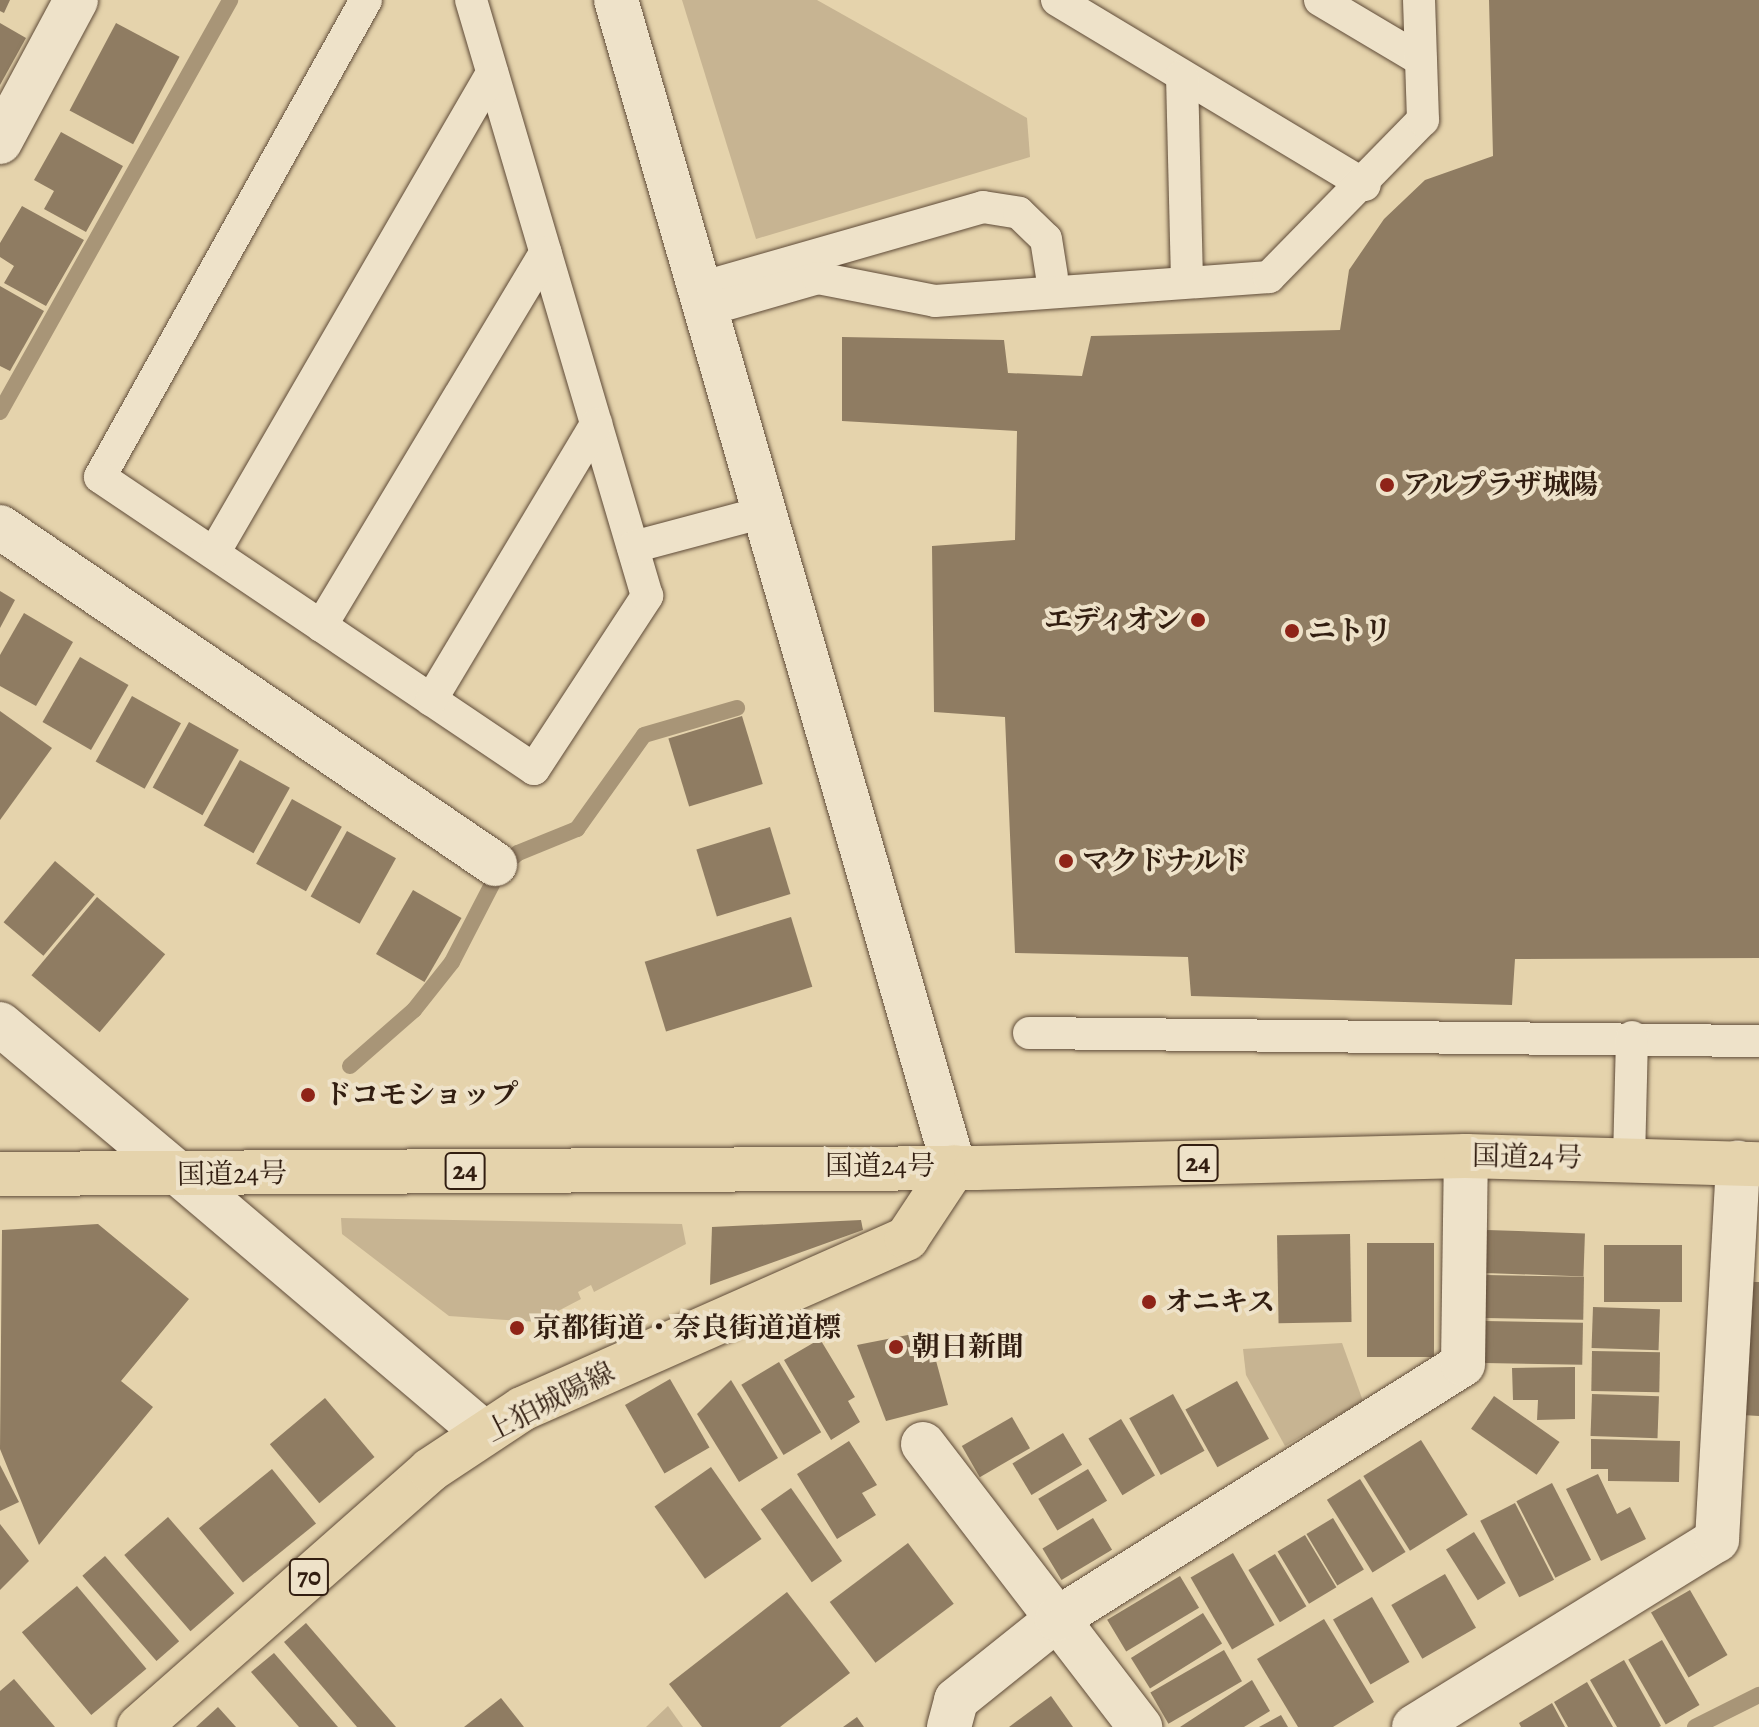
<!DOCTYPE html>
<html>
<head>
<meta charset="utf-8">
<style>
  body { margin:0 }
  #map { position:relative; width:1759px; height:1727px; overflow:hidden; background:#e5d3ac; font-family:Alegreya,"Noto Serif JP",serif }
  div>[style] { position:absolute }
  .green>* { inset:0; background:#c7b492 }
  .stream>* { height:16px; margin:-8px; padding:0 8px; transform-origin:8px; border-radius:8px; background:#a89577 }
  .building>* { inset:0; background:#8f7c62; transform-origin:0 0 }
  .roads { filter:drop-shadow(0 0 2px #5f4b38) drop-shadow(0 0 2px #5f4b38) }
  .lane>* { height:32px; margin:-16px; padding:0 16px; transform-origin:16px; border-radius:16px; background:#eee2c9 }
  .street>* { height:44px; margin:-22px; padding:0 22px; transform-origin:22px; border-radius:22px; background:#eee2c9 }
  .secondary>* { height:44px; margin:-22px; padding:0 22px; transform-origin:22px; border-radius:22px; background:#eee2c9 }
  .primary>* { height:44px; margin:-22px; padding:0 22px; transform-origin:22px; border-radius:22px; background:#e5d3ac }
  .highway>* { height:44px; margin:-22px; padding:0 22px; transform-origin:22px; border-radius:22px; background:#e5d3ac }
  .dots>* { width:22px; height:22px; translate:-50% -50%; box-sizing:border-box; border:4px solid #eee2c9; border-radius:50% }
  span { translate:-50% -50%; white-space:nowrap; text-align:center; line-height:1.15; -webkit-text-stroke:8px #eee2c9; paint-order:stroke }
  .shield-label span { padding:2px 6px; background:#eee2c9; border:2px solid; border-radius:6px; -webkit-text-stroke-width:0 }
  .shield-label { font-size:26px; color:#321e11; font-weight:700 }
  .poi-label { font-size:28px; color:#321e11; font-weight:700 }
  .left { translate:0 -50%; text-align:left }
  .right { translate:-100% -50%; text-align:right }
  .street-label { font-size:28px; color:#321e11 }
</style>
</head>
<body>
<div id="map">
  <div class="green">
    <i style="clip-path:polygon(682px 0,817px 0,1027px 118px,1030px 157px,756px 239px)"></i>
    <i style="clip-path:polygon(341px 1218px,682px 1224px,686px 1244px,594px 1292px,591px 1285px,578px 1292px,581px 1299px,537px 1322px,449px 1316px,342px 1234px)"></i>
    <i style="clip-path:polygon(1342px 1343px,1363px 1401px,1285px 1446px,1246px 1375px,1243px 1349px)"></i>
    <i style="clip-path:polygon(668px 1706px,683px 1727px,646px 1727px)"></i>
  </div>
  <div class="stream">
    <i style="left:0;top:412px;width:472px;rotate:-60.8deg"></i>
    <i style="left:350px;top:1066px;width:85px;rotate:-41.2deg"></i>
    <i style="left:414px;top:1010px;width:61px;rotate:-51.6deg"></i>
    <i style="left:452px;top:962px;width:105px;rotate:-62.7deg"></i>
    <i style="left:500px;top:869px;width:24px;rotate:-42deg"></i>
    <i style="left:518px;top:853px;width:64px;rotate:-22.1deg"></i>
    <i style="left:577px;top:829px;width:115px;rotate:-54.5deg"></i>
    <i style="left:644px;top:735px;width:97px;rotate:-16.2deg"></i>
    <i style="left:1695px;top:1727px;width:72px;rotate:-26.6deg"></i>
  </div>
  <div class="building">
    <i style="clip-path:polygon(0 0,10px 0,4px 13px,0 11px)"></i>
    <i style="clip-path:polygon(1489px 0,1759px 0,1759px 958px,1515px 959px,1512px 1005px,1191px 996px,1188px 957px,1015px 953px,1005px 717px,934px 712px,932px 546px,1015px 540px,1017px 431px,842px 421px,842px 337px,1004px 340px,1008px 373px,1082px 376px,1091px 336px,1340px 330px,1349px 270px,1384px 219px,1425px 180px,1493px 156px)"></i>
    <i style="clip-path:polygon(0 23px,26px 38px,0 85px)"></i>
    <i style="left:116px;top:23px;width:72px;height:99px;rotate:28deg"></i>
    <i style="clip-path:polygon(61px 132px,123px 166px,86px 232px,44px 209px,54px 191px,34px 180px)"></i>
    <i style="clip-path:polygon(22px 206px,84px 240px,46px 306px,4px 283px,14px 266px,0 257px,0 243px)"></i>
    <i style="clip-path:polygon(0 286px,44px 311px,10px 371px,0 366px)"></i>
    <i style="clip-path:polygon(0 591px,15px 600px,0 628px)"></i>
    <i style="clip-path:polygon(24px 613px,73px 642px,36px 706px,0 686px,0 655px)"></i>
    <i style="left:80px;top:657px;width:56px;height:75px;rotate:30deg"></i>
    <i style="left:132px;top:696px;width:56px;height:75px;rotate:29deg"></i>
    <i style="clip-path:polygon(0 711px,52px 748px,0 820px)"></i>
    <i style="left:742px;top:716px;width:71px;height:77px;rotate:73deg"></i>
    <i style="left:189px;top:722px;width:57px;height:75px;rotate:29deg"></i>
    <i style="left:240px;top:760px;width:57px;height:75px;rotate:29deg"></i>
    <i style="left:292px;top:799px;width:57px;height:74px;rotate:29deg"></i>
    <i style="left:770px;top:827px;width:70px;height:77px;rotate:73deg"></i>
    <i style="left:347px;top:831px;width:56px;height:75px;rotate:29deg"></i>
    <i style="left:55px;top:861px;width:52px;height:80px;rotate:40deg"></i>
    <i style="left:413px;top:890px;width:56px;height:74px;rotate:30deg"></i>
    <i style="left:97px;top:897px;width:89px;height:102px;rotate:40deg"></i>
    <i style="left:791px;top:917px;width:73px;height:153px;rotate:73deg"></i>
    <i style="clip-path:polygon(861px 1220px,863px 1230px,710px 1285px,712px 1227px)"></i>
    <i style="clip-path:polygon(98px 1224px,189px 1299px,121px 1381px,153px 1407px,39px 1545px,0 1449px,2px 1230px)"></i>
    <i style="left:1487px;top:1230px;width:98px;height:43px;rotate:2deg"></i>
    <i style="left:1350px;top:1234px;width:88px;height:73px;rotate:89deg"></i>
    <i style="left:1367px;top:1243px;width:67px;height:114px"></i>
    <i style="left:1604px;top:1245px;width:78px;height:57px"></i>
    <i style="left:1486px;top:1275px;width:98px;height:43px;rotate:1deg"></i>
    <i style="clip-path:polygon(1750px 1282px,1759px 1282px,1759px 1416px,1742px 1415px)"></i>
    <i style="left:1593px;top:1307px;width:67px;height:41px;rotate:2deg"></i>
    <i style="left:1485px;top:1321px;width:98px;height:42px;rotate:1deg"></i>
    <i style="clip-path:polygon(928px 1331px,948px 1405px,886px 1421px,857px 1345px)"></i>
    <i style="clip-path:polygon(820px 1339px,855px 1397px,848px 1401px,860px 1422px,831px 1440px,784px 1360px)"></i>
    <i style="left:1592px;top:1351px;width:68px;height:40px;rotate:1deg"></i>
    <i style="left:779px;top:1362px;width:82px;height:44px;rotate:59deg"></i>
    <i style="clip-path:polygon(1575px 1367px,1575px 1419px,1537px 1420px,1538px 1400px,1513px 1400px,1512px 1368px)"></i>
    <i style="left:670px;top:1379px;width:79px;height:52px;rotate:60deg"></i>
    <i style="clip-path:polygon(731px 1380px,778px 1458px,739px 1482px,697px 1414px)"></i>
    <i style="left:1237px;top:1381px;width:66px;height:59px;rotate:61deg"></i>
    <i style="left:1173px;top:1394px;width:65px;height:50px;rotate:61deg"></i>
    <i style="left:1592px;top:1394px;width:67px;height:42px;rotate:2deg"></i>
    <i style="left:1494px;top:1396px;width:80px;height:40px;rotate:35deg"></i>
    <i style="left:325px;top:1398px;width:77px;height:72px;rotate:50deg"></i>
    <i style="left:1012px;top:1417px;width:36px;height:58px;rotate:60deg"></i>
    <i style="left:1121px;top:1419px;width:66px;height:38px;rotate:59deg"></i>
    <i style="left:1063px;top:1433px;width:37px;height:59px;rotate:59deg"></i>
    <i style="clip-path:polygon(1591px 1439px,1680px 1441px,1679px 1482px,1608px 1481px,1608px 1469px,1591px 1469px)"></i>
    <i style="left:1421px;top:1440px;width:88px;height:68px;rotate:58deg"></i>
    <i style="clip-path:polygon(849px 1441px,877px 1485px,862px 1493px,876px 1515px,837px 1539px,797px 1474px)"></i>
    <i style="clip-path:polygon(0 1465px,19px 1502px,0 1511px)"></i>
    <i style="left:711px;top:1467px;width:88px;height:69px;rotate:55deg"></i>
    <i style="left:272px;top:1469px;width:70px;height:94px;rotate:51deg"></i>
    <i style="left:1088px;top:1469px;width:37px;height:58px;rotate:59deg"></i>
    <i style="clip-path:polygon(1598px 1474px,1617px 1514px,1630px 1507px,1646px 1539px,1601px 1561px,1566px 1489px)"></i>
    <i style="left:1360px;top:1479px;width:86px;height:39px;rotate:58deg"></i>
    <i style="left:1552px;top:1483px;width:86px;height:40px;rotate:63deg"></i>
    <i style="left:791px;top:1488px;width:89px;height:37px;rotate:55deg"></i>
    <i style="left:1515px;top:1503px;width:86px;height:39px;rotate:63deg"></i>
    <i style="left:168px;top:1517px;width:101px;height:58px;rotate:49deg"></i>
    <i style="left:1093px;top:1518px;width:37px;height:59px;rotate:59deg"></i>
    <i style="left:1333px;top:1518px;width:60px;height:31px;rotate:59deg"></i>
    <i style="clip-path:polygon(0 1524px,29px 1561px,0 1590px)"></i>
    <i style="left:1474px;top:1532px;width:60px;height:33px;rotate:58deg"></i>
    <i style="left:1305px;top:1535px;width:61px;height:32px;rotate:59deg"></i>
    <i style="left:908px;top:1543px;width:76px;height:98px;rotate:53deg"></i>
    <i style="left:1233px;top:1553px;width:83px;height:49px;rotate:60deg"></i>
    <i style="left:1275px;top:1554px;width:61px;height:31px;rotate:59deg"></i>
    <i style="left:105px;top:1556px;width:113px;height:30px;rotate:49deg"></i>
    <i style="left:1445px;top:1574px;width:62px;height:62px;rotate:60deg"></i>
    <i style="left:1180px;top:1576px;width:37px;height:85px;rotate:59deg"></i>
    <i style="left:77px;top:1586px;width:108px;height:72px;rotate:50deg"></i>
    <i style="left:1690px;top:1590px;width:75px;height:45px;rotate:60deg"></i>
    <i style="clip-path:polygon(787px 1592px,850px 1673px,780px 1727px,702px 1727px,669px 1684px)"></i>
    <i style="left:1372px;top:1597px;width:75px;height:45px;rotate:60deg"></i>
    <i style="left:1203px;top:1613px;width:36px;height:85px;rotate:58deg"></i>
    <i style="clip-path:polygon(1324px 1619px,1374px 1702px,1333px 1727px,1298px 1727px,1257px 1659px)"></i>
    <i style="clip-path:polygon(306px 1623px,396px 1727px,357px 1727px,284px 1642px)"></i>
    <i style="left:1662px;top:1640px;width:75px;height:39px;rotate:60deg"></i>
    <i style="left:1224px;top:1650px;width:36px;height:85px;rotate:60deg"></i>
    <i style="clip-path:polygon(274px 1653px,338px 1727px,299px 1727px,251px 1672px)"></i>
    <i style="clip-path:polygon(1624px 1660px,1661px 1726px,1659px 1727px,1617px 1727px,1590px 1680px)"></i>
    <i style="clip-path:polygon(14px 1679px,55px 1727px,0 1727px,0 1691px)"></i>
    <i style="clip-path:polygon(1252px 1680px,1270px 1711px,1244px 1727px,1180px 1727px)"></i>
    <i style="clip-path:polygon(1587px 1682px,1613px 1727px,1568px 1727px,1554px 1702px)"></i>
    <i style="clip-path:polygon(1051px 1696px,1073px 1727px,1009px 1727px)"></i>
    <i style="clip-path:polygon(501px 1698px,524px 1727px,464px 1727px)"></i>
    <i style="clip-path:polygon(1552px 1703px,1565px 1727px,1521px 1727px,1519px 1723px)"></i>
    <i style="clip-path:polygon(218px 1707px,236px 1727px,196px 1727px)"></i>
    <i style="clip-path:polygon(1281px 1715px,1288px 1727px,1259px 1727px)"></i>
    <i style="clip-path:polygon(857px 1717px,864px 1727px,843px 1727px)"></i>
  </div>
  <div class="roads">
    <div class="lane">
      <i style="left:366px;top:0;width:546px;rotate:119.15deg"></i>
      <i style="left:100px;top:477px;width:523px;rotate:33.93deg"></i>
      <i style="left:534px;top:769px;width:207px;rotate:-56.8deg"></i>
      <i style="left:647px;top:596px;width:621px;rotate:-106.45deg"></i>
      <i style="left:1057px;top:0;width:359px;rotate:31deg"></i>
      <i style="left:1320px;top:0;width:117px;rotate:30.7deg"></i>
      <i style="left:1182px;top:76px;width:205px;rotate:88.6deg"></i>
      <i style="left:704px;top:287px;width:290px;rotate:-16deg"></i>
      <i style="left:983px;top:207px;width:36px;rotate:9deg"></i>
      <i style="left:1019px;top:213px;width:37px;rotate:44deg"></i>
      <i style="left:1046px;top:239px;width:37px;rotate:81deg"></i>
      <i style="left:710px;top:309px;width:112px;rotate:-16deg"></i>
      <i style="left:818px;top:278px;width:119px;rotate:11.1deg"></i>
      <i style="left:935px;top:301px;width:335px;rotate:-4.1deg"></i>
      <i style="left:1269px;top:277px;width:220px;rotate:-45.6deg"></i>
      <i style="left:1423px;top:120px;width:120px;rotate:-91.9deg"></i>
      <i style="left:633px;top:547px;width:137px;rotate:-14.9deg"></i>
      <i style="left:214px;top:553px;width:555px;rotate:-59.92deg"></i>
      <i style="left:321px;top:626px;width:436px;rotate:-59deg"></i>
      <i style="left:431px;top:700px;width:322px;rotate:-59.1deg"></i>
      <i style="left:1029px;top:1033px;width:730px;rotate:0.63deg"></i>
      <i style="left:1629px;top:1160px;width:123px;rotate:-88.6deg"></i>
    </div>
    <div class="street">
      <i style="left:0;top:142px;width:161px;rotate:-61.8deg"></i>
      <i style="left:0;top:527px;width:599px;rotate:34.25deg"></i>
      <i style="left:179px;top:1174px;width:400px;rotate:40.3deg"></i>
      <i style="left:923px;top:1444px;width:357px;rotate:52.5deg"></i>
      <i style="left:949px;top:1727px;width:28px;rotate:-75deg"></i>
      <i style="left:956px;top:1700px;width:129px;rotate:-38.7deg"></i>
      <i style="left:1057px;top:1619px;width:479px;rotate:-32.1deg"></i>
      <i style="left:1463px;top:1364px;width:208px;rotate:-89.2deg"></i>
      <i style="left:1414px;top:1727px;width:356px;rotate:-31.7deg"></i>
      <i style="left:1717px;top:1540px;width:378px;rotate:-86.8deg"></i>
    </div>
    <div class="secondary">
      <i style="left:616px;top:0;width:1215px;rotate:73.85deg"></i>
      <i style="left:0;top:1024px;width:234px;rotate:40deg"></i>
    </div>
    <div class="primary">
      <i style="left:139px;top:1727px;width:388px;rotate:-41.4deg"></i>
      <i style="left:430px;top:1470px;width:110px;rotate:-33.5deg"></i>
      <i style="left:522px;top:1409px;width:421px;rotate:-23.9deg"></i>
      <i style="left:907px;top:1238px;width:85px;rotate:-56.5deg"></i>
    </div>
    <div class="highway">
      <i style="left:0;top:1174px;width:976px;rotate:-0.35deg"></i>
      <i style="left:976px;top:1168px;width:490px;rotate:-1.4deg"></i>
      <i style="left:1466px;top:1156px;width:293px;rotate:1.6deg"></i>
    </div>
  </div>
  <div class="dots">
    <i style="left:1387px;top:485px;background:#8f2418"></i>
    <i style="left:1198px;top:620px;background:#8f2418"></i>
    <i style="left:1292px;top:631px;background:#8f2418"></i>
    <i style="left:1066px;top:861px;background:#8f2418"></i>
    <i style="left:308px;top:1095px;background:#8f2418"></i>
    <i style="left:1149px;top:1302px;background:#8f2418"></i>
    <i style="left:517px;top:1328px;background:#8f2418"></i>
    <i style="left:896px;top:1347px;background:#8f2418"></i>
  </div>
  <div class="shield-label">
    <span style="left:1198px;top:1163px">24</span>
    <span style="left:465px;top:1171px">24</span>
    <span style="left:309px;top:1577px">70</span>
  </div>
  <div class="poi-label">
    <span class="left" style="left:1403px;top:485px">アルプラザ城陽</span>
    <span class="right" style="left:1182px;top:620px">エディオン</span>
    <span class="left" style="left:1308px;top:631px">ニトリ</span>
    <span class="left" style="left:1082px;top:861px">マクドナルド</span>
    <span class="left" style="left:324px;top:1095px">ドコモショップ</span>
    <span class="left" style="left:1165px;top:1302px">オニキス</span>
    <span class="left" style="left:533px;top:1328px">京都街道・奈良街道道標</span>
    <span class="left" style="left:912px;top:1347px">朝日新聞</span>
  </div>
  <div class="street-label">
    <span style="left:1527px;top:1157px;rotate:1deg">国道24号</span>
    <span style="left:880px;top:1166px">国道24号</span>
    <span style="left:232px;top:1174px;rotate:-1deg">国道24号</span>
    <span style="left:550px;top:1402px;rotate:-27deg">上狛城陽線</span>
  </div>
</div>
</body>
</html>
